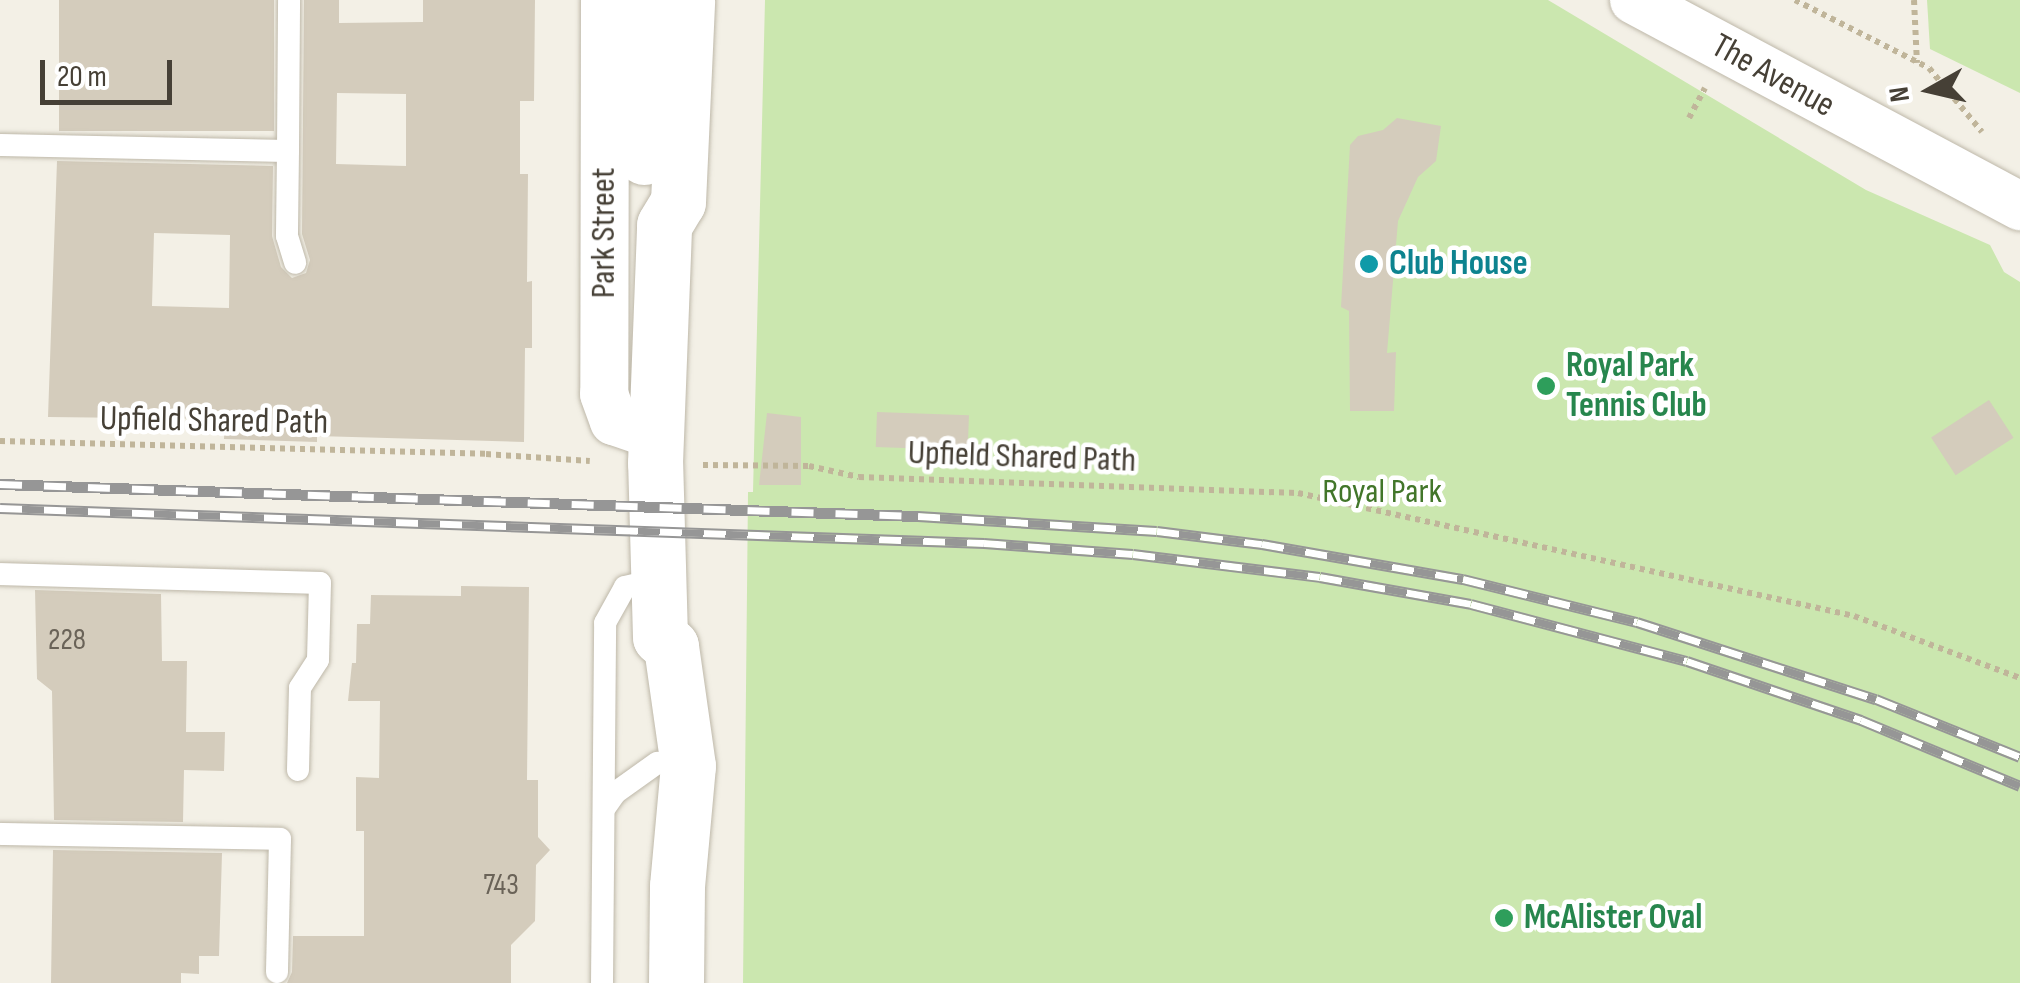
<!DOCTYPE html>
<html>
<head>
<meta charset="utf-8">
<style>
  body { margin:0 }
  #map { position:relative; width:2020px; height:983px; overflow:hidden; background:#f3f0e6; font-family:"Sofia Sans Condensed",sans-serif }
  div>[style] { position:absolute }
  .green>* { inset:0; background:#cbe7af }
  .building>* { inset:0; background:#d4ccbc; transform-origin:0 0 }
  .path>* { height:6px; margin-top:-3px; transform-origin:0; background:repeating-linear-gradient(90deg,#c0b59a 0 5px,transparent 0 10px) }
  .roads { filter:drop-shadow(0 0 2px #beb8a9) drop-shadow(0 0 2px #beb8a9) }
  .service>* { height:22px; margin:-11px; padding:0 11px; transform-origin:11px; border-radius:11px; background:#fff }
  .minor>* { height:48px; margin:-24px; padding:0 24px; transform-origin:24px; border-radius:24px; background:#fff }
  .tertiary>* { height:55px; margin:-27.5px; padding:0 27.5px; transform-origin:27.5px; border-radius:27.5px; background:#fff }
  .rail>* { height:11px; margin-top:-5.5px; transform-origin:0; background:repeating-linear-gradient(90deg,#fff 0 22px,#969696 0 44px); box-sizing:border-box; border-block:2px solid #969696 }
  .dots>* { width:28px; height:28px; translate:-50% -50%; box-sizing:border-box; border:5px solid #fff; border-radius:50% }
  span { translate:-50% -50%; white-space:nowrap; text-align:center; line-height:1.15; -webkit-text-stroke:9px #fff; paint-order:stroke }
  .number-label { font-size:30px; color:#6a6358 }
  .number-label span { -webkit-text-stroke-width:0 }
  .street-label { font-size:35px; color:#464036 }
  .culture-label { font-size:35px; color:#0d838f; font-weight:700 }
  .left { translate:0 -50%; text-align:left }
  .leisure-label { font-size:35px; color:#27864d; font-weight:700 }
  .park-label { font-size:35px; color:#42762a }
  .north { position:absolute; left:1880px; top:40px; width:100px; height:100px; -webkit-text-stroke:8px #fff; paint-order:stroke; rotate:262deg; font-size:28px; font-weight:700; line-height:40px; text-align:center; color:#464036 }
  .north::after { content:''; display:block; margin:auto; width:35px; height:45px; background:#464036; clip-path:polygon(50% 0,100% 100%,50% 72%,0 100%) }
  .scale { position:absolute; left:40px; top:60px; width:132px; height:45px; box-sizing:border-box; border:5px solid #464036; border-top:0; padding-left:12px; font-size:30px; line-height:35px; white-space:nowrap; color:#464036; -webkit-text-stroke:8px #fff; paint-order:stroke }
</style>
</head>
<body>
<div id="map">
  <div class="green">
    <i style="clip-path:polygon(765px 0,1548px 0,1866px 190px,1990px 245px,2004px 272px,2020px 282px,2020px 983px,743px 983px,748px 492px,753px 492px)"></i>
    <i style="clip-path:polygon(1927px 0,2020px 0,2020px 93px,1930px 49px)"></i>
  </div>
  <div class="building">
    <i style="left:59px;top:0;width:215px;height:131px"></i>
    <i style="clip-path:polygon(evenodd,304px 0,339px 0,339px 23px,423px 22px,423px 0,535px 0,534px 101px,520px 101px,520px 174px,528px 174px,527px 282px,532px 281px,532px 348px,525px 348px,524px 442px,317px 436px,317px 442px,224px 439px,225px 419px,48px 417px,57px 161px,273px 166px,272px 236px,281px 267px,292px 278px,306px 273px,310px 260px,302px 234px,304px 0,337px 93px,406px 94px,406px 166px,336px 164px,337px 93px,304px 0,154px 233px,230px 235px,229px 308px,152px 306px,154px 233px)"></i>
    <i style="clip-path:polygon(1397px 118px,1441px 126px,1436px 161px,1418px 177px,1398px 221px,1387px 353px,1396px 352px,1394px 411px,1350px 411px,1349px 311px,1341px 307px,1350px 145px,1358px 136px,1383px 130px)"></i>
    <i style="left:1989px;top:400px;width:45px;height:69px;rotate:57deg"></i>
    <i style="left:877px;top:412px;width:92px;height:35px;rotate:2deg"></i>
    <i style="clip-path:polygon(767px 413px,801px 417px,801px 485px,759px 485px)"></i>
    <i style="clip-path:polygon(461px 586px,529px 587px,527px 780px,538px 780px,538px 837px,550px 850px,536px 865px,535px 921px,511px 945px,511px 983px,287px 983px,292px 972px,293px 936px,364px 936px,364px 831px,356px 831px,356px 777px,379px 778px,380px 701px,348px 701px,352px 663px,356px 663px,357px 624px,370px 624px,371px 595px,461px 596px)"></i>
    <i style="clip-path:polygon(35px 590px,161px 594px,162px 661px,187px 661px,186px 732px,225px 732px,224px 771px,184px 770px,183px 822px,54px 820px,52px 691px,37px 679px)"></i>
    <i style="clip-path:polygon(53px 850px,222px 853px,219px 956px,199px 956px,199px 974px,181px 973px,181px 983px,51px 983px)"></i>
  </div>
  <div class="path">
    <i style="left:1795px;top:0;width:150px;rotate:26.9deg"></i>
    <i style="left:1929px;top:68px;width:83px;rotate:50.4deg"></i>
    <i style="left:1914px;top:0;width:63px;rotate:87.3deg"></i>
    <i style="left:1689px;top:118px;width:34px;rotate:-62deg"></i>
    <i style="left:0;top:441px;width:486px;rotate:1.5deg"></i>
    <i style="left:486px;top:454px;width:104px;rotate:3.9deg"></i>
    <i style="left:703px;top:465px;width:106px;rotate:0.5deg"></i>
    <i style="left:809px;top:466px;width:51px;rotate:12.4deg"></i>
    <i style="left:859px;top:477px;width:439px;rotate:2.1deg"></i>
    <i style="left:1298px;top:493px;width:569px;rotate:12.47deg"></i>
    <i style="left:1854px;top:616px;width:177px;rotate:20.5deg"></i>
  </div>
  <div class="roads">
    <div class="service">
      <i style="left:0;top:145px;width:288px;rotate:1.2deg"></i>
      <i style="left:288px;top:151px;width:151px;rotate:-89.6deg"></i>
      <i style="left:288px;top:151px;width:85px;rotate:90.7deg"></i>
      <i style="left:287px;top:236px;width:28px;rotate:73deg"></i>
      <i style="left:0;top:574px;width:320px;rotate:1.6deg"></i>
      <i style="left:320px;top:583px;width:77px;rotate:91.5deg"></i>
      <i style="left:318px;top:660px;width:33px;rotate:123deg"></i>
      <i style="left:300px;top:688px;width:82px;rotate:91.4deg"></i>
      <i style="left:604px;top:809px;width:19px;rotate:-55deg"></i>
      <i style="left:615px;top:793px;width:52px;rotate:-35.5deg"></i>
      <i style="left:0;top:834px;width:280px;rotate:1deg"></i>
      <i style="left:280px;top:839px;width:133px;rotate:91.3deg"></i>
      <i style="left:602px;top:983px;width:360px;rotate:-89.5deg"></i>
      <i style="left:605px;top:623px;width:41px;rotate:-60.9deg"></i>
      <i style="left:625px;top:587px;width:31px;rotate:-13deg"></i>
    </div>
    <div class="minor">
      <i style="left:605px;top:0;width:394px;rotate:90.1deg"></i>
      <i style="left:604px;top:394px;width:29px;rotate:70deg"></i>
      <i style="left:614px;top:421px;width:43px;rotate:18.9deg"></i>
      <i style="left:1634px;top:0;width:438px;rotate:28.1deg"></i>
    </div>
    <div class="tertiary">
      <i style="left:644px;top:157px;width:157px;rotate:-89.3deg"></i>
      <i style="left:676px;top:983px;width:97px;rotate:-89.4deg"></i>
      <i style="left:677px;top:886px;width:121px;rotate:-84.8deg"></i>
      <i style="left:688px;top:766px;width:121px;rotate:-98.1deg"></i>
      <i style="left:671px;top:646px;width:14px;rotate:-141deg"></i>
      <i style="left:660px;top:637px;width:174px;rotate:-91.6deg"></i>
      <i style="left:655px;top:463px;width:238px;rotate:-87.8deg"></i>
      <i style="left:664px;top:225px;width:27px;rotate:-59deg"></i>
      <i style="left:678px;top:202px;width:202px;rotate:-87.4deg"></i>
    </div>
  </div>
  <div class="rail">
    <i style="left:0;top:484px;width:919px;rotate:2deg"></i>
    <i style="left:918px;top:516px;width:239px;rotate:3.6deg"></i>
    <i style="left:1157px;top:531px;width:106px;rotate:7.1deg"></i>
    <i style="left:1262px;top:544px;width:204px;rotate:9.9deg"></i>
    <i style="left:1463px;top:579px;width:179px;rotate:13.9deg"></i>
    <i style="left:1637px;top:622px;width:251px;rotate:17.9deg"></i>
    <i style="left:1876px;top:699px;width:155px;rotate:21.9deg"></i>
    <i style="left:0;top:508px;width:985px;rotate:2.04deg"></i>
    <i style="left:984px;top:543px;width:149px;rotate:4.2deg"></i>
    <i style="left:1133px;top:554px;width:188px;rotate:7deg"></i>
    <i style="left:1320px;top:577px;width:153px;rotate:10.1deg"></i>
    <i style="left:1471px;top:604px;width:223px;rotate:14.8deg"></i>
    <i style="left:1687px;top:661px;width:184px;rotate:18.7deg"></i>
    <i style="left:1861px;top:720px;width:172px;rotate:22.5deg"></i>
  </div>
  <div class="dots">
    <i style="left:1369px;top:264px;background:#0f9aa8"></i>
    <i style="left:1546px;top:386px;background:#2e9e5b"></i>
    <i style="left:1504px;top:918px;background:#2e9e5b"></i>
  </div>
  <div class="number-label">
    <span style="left:67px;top:640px">228</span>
    <span style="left:501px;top:885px">743</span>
  </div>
  <div class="street-label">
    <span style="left:1773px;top:76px;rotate:29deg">The Avenue</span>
    <span style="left:604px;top:233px;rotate:-90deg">Park Street</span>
    <span style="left:214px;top:421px;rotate:1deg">Upfield Shared Path</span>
    <span style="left:1022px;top:457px;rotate:2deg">Upfield Shared Path</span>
  </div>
  <div class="culture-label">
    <span class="left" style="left:1389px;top:264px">Club House</span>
  </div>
  <div class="leisure-label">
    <span class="left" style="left:1566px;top:386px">Royal Park<br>Tennis Club</span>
    <span class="left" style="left:1524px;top:918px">McAlister Oval</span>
  </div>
  <div class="park-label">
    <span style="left:1382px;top:492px">Royal Park</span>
  </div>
  <div class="north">N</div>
  <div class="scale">20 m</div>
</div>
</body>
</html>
